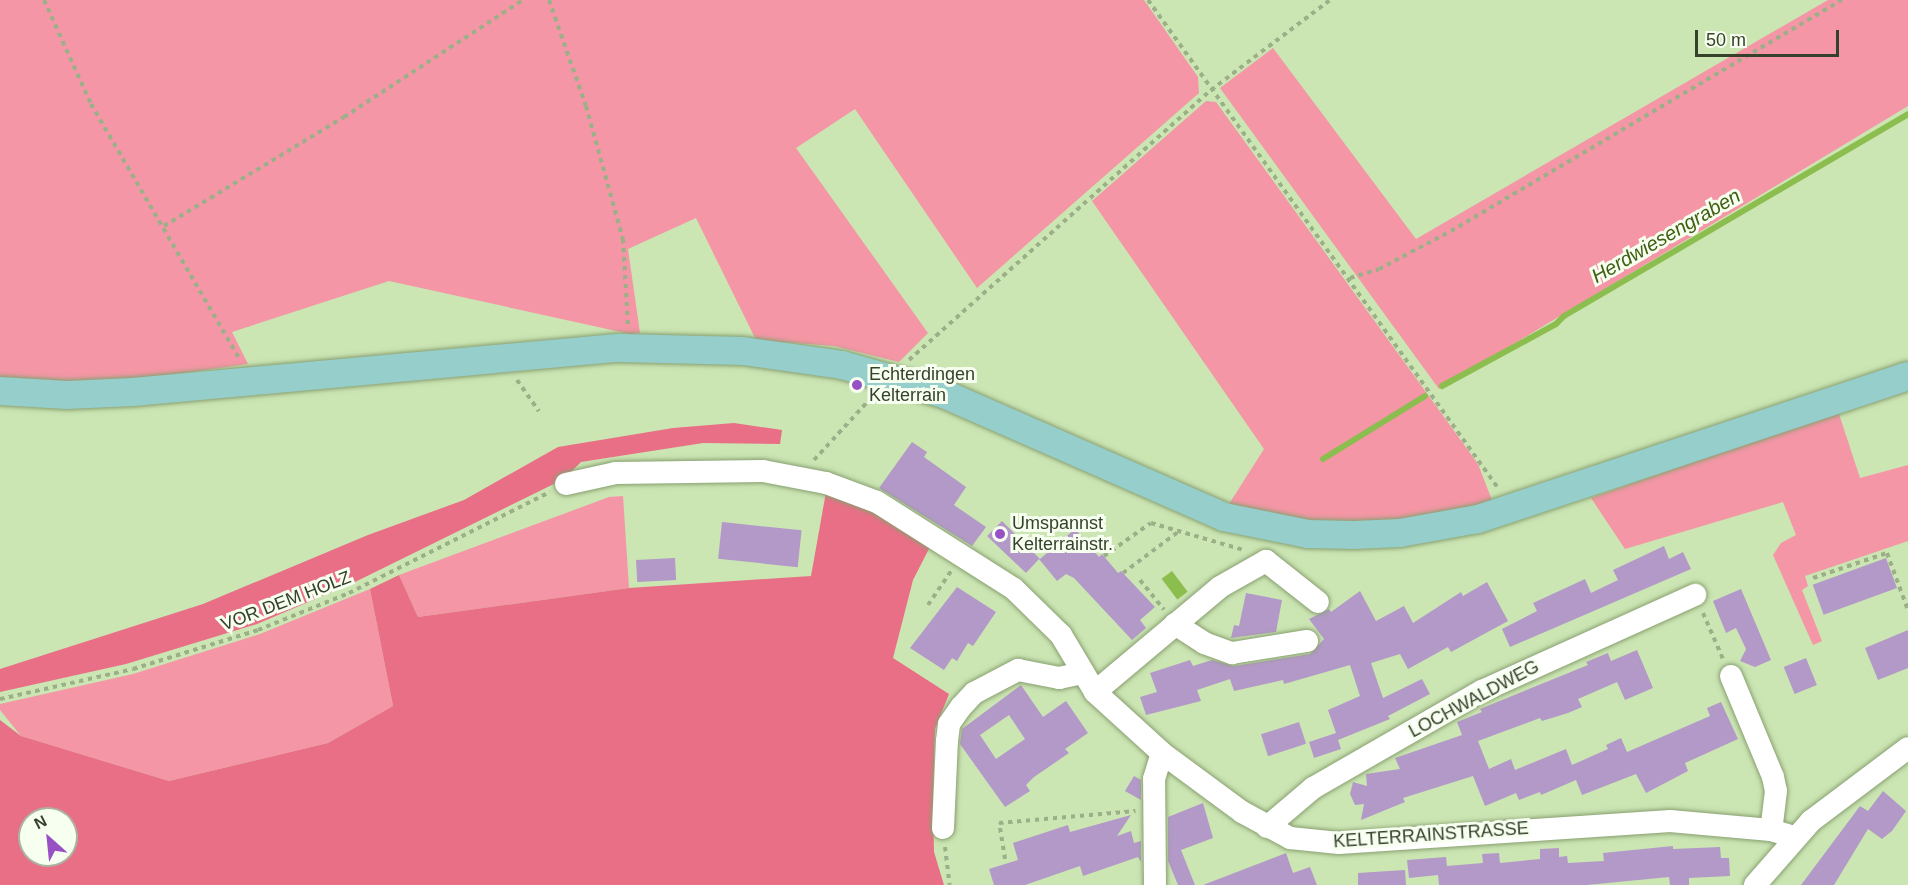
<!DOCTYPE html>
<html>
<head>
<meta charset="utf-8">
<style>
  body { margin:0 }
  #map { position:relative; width:1908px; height:885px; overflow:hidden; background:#cbe5b3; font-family:Arial,sans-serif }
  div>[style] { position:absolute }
  .green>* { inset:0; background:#f496a5 }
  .forest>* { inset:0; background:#e96f86 }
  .water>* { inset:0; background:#8bbe4e; transform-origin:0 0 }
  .stream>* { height:6px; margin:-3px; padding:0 3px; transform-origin:3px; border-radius:3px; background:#8bbe4e }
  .building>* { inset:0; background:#b399c8; transform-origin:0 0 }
  .path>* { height:4px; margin-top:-2px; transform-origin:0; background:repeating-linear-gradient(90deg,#9bb088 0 4.5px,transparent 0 9px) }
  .roads { filter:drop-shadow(0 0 2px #89a071) drop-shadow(0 0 2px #89a071) }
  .minor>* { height:22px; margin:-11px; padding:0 11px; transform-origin:11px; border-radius:11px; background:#fff }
  .major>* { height:28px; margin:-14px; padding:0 14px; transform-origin:14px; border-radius:14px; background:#95cecb }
  .dots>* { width:16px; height:16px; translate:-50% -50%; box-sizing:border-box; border:3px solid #f7fff0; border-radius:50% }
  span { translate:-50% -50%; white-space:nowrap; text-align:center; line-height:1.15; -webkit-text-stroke:6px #f7fff0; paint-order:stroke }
  .poi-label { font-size:18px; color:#36412c }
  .left { translate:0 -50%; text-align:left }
  .street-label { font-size:18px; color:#36412c }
  .water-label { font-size:20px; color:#405f12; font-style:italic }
  .north { position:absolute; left:18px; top:807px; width:60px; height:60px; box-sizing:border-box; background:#f7fff0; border:2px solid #aab3a2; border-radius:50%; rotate:333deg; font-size:16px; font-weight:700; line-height:24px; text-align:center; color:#36412c }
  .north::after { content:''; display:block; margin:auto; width:21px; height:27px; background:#9851c5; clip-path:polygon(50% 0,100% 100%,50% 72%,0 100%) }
  .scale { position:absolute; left:1695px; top:30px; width:144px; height:27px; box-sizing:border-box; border:3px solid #36412c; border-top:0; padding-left:8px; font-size:18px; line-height:21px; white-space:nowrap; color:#36412c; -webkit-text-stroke:4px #f7fff0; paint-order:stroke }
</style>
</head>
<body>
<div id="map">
  <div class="green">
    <i style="clip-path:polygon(0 0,1144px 0,1198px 77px,1199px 93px,977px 288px,855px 109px,796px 148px,928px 333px,899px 362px,834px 346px,756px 340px,696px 218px,628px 249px,640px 333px,630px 334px,389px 281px,232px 332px,248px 364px,111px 383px,0 380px)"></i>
    <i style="clip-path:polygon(1828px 0,1908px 0,1908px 106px,1439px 389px,1220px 88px,1273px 48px,1416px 239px)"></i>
    <i style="clip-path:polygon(1206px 101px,1216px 102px,1478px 464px,1493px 503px,1382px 525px,1298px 522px,1229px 504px,1264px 449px,1092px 201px)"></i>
    <i style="clip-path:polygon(1838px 411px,1860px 478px,1908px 465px,1908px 541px,1805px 576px,1808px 586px,1802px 590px,1822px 641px,1813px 645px,1773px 555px,1781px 543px,1796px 535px,1783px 502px,1625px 549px,1591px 498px)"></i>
    <i style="clip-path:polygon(623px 496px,629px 588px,418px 617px,399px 575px,609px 497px)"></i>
    <i style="clip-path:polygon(370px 589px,393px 706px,328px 743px,169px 781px,21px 736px,0 710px,0 704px,133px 674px,260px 634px)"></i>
  </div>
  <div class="forest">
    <i style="clip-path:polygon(734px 423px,782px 430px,780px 444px,703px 443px,581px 462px,564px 479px,355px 582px,257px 624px,126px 664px,0 692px,0 669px,203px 604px,368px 535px,464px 500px,558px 447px,673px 428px)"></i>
    <i style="clip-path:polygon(evenodd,826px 492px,871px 506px,932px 543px,913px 580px,893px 658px,949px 694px,935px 729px,933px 805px,934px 852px,944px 885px,0 885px,0 720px,21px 736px,169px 781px,328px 743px,393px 706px,370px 589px,399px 575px,418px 617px,629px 588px,811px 576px,826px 492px,30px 819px,66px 819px,66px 855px,30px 855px,30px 819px)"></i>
  </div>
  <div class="water">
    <i style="left:1172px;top:571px;width:26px;height:13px;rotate:53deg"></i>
  </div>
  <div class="stream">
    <i style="left:1442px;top:386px;width:130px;rotate:-28.5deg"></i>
    <i style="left:1556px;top:324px;width:11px;rotate:-45deg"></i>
    <i style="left:1564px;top:316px;width:399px;rotate:-30.4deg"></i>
    <i style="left:1323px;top:459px;width:120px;rotate:-31.7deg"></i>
  </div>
  <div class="building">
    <i style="clip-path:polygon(912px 442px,927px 452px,924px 457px,966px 487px,954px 505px,986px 527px,972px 546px,879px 488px)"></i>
    <i style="clip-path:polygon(1002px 521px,1040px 559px,1075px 529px,1099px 557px,1102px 554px,1118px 573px,1121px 571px,1155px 607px,1140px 620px,1146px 628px,1132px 640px,1074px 578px,1066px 574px,1057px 581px,1039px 559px,1026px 573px,987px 536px)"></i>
    <i style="left:722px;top:522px;width:80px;height:37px;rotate:6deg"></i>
    <i style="clip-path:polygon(1664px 546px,1669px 559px,1683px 552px,1691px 569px,1510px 647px,1502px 629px,1537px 611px,1533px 603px,1585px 579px,1591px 593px,1618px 580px,1613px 570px)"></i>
    <i style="left:675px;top:558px;width:22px;height:39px;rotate:87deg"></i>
    <i style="left:1886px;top:558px;width:32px;height:78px;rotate:70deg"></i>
    <i style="clip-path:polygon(1487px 582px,1508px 621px,1451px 652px,1448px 647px,1408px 669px,1400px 654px,1371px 663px,1383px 698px,1422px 679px,1430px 694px,1388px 716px,1390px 719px,1338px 740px,1341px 749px,1314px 758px,1309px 742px,1336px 733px,1328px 710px,1360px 696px,1350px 665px,1284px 684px,1283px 680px,1234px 691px,1230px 679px,1197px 690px,1201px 701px,1146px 715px,1140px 697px,1157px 692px,1150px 673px,1190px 660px,1193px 666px,1212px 660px,1234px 666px,1310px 654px,1324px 639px,1309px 619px,1329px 609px,1331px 612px,1360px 591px,1376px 621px,1404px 606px,1413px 623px,1461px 592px,1463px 596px)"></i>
    <i style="clip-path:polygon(957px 587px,996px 612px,973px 646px,968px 643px,957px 661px,952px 658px,944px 670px,910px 648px)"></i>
    <i style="clip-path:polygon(1741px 589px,1771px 660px,1755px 667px,1740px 661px,1746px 649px,1736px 628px,1726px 633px,1713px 601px)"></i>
    <i style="clip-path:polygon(1246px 593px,1282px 600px,1276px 632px,1231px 638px,1234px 625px,1239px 626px)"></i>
    <i style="clip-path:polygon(1908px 630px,1908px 668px,1878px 680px,1865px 648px)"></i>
    <i style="clip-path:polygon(1637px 650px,1653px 688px,1625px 700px,1617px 682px,1578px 699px,1582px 707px,1568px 713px,1542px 721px,1540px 718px,1478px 741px,1489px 769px,1511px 759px,1515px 770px,1566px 749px,1572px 765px,1608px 749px,1606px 745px,1621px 738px,1627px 752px,1710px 716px,1707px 708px,1721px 702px,1738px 739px,1685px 763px,1688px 771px,1646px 793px,1636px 774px,1582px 795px,1576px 780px,1541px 795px,1540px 792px,1519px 800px,1516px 793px,1485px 806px,1473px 776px,1403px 798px,1405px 802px,1361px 820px,1364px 804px,1355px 805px,1350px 794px,1353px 782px,1367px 786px,1366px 774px,1400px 769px,1395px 758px,1462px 735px,1457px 722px,1482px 712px,1480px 709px,1588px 665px,1586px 662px,1608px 653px,1611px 661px)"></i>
    <i style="left:1806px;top:658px;width:29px;height:24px;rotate:68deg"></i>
    <i style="clip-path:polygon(evenodd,1021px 685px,1043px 717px,1066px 701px,1088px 733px,1065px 749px,1069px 753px,1034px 777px,1026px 785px,1030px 791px,1005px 807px,960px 744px,962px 729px,1021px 685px,1009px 715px,1025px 739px,996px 759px,980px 735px,1009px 715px)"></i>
    <i style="left:1299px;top:722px;width:23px;height:40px;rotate:72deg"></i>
    <i style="clip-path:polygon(1134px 776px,1141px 780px,1141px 800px,1125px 791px)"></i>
    <i style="clip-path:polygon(1883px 791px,1906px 811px,1892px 831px,1882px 839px,1868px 829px,1834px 885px,1801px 885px,1860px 806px,1868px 811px)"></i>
    <i style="clip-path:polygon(1203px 803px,1213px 838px,1181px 850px,1195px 885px,1178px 885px,1168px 861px,1168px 817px)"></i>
    <i style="clip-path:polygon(1131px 815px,1117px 836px,1131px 831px,1134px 843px,1141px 841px,1141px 862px,1138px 857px,1083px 876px,1080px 866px,1025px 885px,994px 885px,989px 869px,1018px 860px,1013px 843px,1068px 825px,1070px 832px)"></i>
    <i style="clip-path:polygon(1673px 846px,1673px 849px,1720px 847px,1721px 858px,1729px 858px,1730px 876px,1689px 878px,1689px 885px,1670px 885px,1669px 877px,1587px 885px,1439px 885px,1438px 875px,1409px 878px,1407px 860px,1446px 857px,1447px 866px,1483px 863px,1482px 854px,1499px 853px,1500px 863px,1540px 859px,1540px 849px,1559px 848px,1559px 857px,1567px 856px,1568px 863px,1604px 861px,1603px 853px)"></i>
    <i style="clip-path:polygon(1286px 853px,1293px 873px,1310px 867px,1317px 885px,1203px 885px)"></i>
    <i style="clip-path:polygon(1405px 870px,1406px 885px,1358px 885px,1358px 873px)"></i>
  </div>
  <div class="path">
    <i style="left:44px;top:0;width:114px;rotate:65.7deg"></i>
    <i style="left:91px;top:104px;width:296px;rotate:59.8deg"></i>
    <i style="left:549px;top:0;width:112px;rotate:70.8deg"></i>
    <i style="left:586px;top:106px;width:138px;rotate:74.5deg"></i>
    <i style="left:623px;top:239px;width:87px;rotate:86.7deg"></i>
    <i style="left:1148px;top:0;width:601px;rotate:54.35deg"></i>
    <i style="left:164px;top:226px;width:210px;rotate:-31.2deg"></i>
    <i style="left:344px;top:117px;width:214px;rotate:-33.2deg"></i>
    <i style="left:1350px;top:278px;width:30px;rotate:-17deg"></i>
    <i style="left:1379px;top:269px;width:81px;rotate:-27.8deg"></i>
    <i style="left:1451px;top:231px;width:454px;rotate:-30.6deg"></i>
    <i style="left:909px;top:360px;width:405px;rotate:-41.8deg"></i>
    <i style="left:1211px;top:90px;width:149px;rotate:-37.1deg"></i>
    <i style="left:517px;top:380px;width:38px;rotate:55deg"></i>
    <i style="left:814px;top:460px;width:86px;rotate:-47.4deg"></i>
    <i style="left:1104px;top:556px;width:57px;rotate:-35.1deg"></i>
    <i style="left:1151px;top:523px;width:97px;rotate:16.2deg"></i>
    <i style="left:1123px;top:573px;width:69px;rotate:-36.7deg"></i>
    <i style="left:1813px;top:578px;width:78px;rotate:-18.7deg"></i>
    <i style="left:1887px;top:553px;width:61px;rotate:69.8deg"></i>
    <i style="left:1140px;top:580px;width:38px;rotate:51deg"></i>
    <i style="left:928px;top:605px;width:41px;rotate:-55.9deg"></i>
    <i style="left:1703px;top:613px;width:50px;rotate:66.5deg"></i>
    <i style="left:0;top:699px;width:136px;rotate:-12.7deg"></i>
    <i style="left:133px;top:669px;width:131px;rotate:-17.3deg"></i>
    <i style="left:258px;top:630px;width:98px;rotate:-22.1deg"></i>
    <i style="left:349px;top:593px;width:225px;rotate:-26.7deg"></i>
    <i style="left:945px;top:847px;width:38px;rotate:83deg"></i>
    <i style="left:1005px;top:859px;width:36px;rotate:-99deg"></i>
    <i style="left:999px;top:823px;width:137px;rotate:-5deg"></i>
  </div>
  <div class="roads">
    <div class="minor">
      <i style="left:566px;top:484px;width:51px;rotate:-12.4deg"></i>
      <i style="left:616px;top:473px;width:147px;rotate:-0.8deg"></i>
      <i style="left:763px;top:471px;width:64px;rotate:10.8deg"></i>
      <i style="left:826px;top:483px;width:54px;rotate:20.4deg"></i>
      <i style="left:877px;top:502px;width:162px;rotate:32.4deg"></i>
      <i style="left:1014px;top:589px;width:66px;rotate:44.4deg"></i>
      <i style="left:1061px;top:635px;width:66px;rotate:59.2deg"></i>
      <i style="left:1095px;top:692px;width:91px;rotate:42.3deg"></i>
      <i style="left:1162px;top:753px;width:99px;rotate:36.4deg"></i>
      <i style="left:1242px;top:812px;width:55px;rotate:28.4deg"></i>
      <i style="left:1290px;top:838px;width:49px;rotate:5.8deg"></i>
      <i style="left:1339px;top:843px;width:332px;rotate:-3.8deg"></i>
      <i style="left:1670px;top:821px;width:101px;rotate:5.1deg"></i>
      <i style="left:1771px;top:830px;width:24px;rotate:17deg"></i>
      <i style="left:1175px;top:624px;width:35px;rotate:33deg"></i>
      <i style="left:1204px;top:643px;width:30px;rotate:20deg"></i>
      <i style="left:1232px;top:653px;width:76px;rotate:-9.1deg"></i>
      <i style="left:1731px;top:676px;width:109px;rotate:67.4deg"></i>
      <i style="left:1773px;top:777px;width:14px;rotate:78deg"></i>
      <i style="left:1776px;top:791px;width:39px;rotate:97deg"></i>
      <i style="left:1095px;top:692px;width:163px;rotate:-40deg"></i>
      <i style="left:1220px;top:587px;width:53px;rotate:-29.5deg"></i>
      <i style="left:1266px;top:561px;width:66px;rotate:38.3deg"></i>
      <i style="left:1267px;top:827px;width:60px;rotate:-40.3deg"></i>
      <i style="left:1313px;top:788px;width:195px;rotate:-29.9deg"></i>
      <i style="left:1482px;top:691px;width:234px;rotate:-24.3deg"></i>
      <i style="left:943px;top:828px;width:87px;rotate:-87.4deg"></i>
      <i style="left:947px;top:741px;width:17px;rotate:-83deg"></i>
      <i style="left:949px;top:724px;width:21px;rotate:-55deg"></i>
      <i style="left:961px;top:707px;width:19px;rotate:-47deg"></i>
      <i style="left:974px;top:693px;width:50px;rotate:-27.6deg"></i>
      <i style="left:1018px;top:670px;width:42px;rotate:11deg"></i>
      <i style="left:1059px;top:678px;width:24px;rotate:-12deg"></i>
      <i style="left:1155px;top:885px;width:106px;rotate:-90.5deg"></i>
      <i style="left:1154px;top:779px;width:27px;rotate:-73deg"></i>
      <i style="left:1755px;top:885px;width:85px;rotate:-48.8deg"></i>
      <i style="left:1811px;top:821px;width:121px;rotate:-37deg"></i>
    </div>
    <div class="major">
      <i style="left:0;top:391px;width:67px;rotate:3.4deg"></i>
      <i style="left:67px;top:395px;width:66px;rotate:-2.6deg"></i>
      <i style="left:133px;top:392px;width:489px;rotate:-5.2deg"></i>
      <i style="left:620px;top:348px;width:123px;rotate:1.4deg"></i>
      <i style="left:743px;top:351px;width:100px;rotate:8deg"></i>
      <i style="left:842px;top:365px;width:106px;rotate:15.9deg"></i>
      <i style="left:944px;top:394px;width:306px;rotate:23.7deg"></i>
      <i style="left:1224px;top:517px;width:86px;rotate:11.4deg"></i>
      <i style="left:1308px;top:534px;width:46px;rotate:1.2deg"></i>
      <i style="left:1354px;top:535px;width:46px;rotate:-2.5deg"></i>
      <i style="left:1400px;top:533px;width:79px;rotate:-10.2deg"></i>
      <i style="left:1478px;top:519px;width:453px;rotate:-18.4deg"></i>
    </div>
  </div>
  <div class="dots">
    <i style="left:857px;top:385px;background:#9851c5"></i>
    <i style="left:1000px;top:534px;background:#9851c5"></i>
  </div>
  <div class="poi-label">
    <span class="left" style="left:869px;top:385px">Echterdingen<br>Kelterrain</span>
    <span class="left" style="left:1012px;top:534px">Umspannst<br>Kelterrainstr.</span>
  </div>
  <div class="street-label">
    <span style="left:286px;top:601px;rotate:-21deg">VOR DEM HOLZ</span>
    <span style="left:1474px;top:699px;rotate:-28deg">LOCHWALDWEG</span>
    <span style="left:1431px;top:835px;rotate:-4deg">KELTERRAINSTRASSE</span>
  </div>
  <div class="water-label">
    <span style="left:1666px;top:236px;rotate:-30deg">Herdwiesengraben</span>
  </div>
  <div class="north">N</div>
  <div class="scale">50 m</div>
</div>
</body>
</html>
